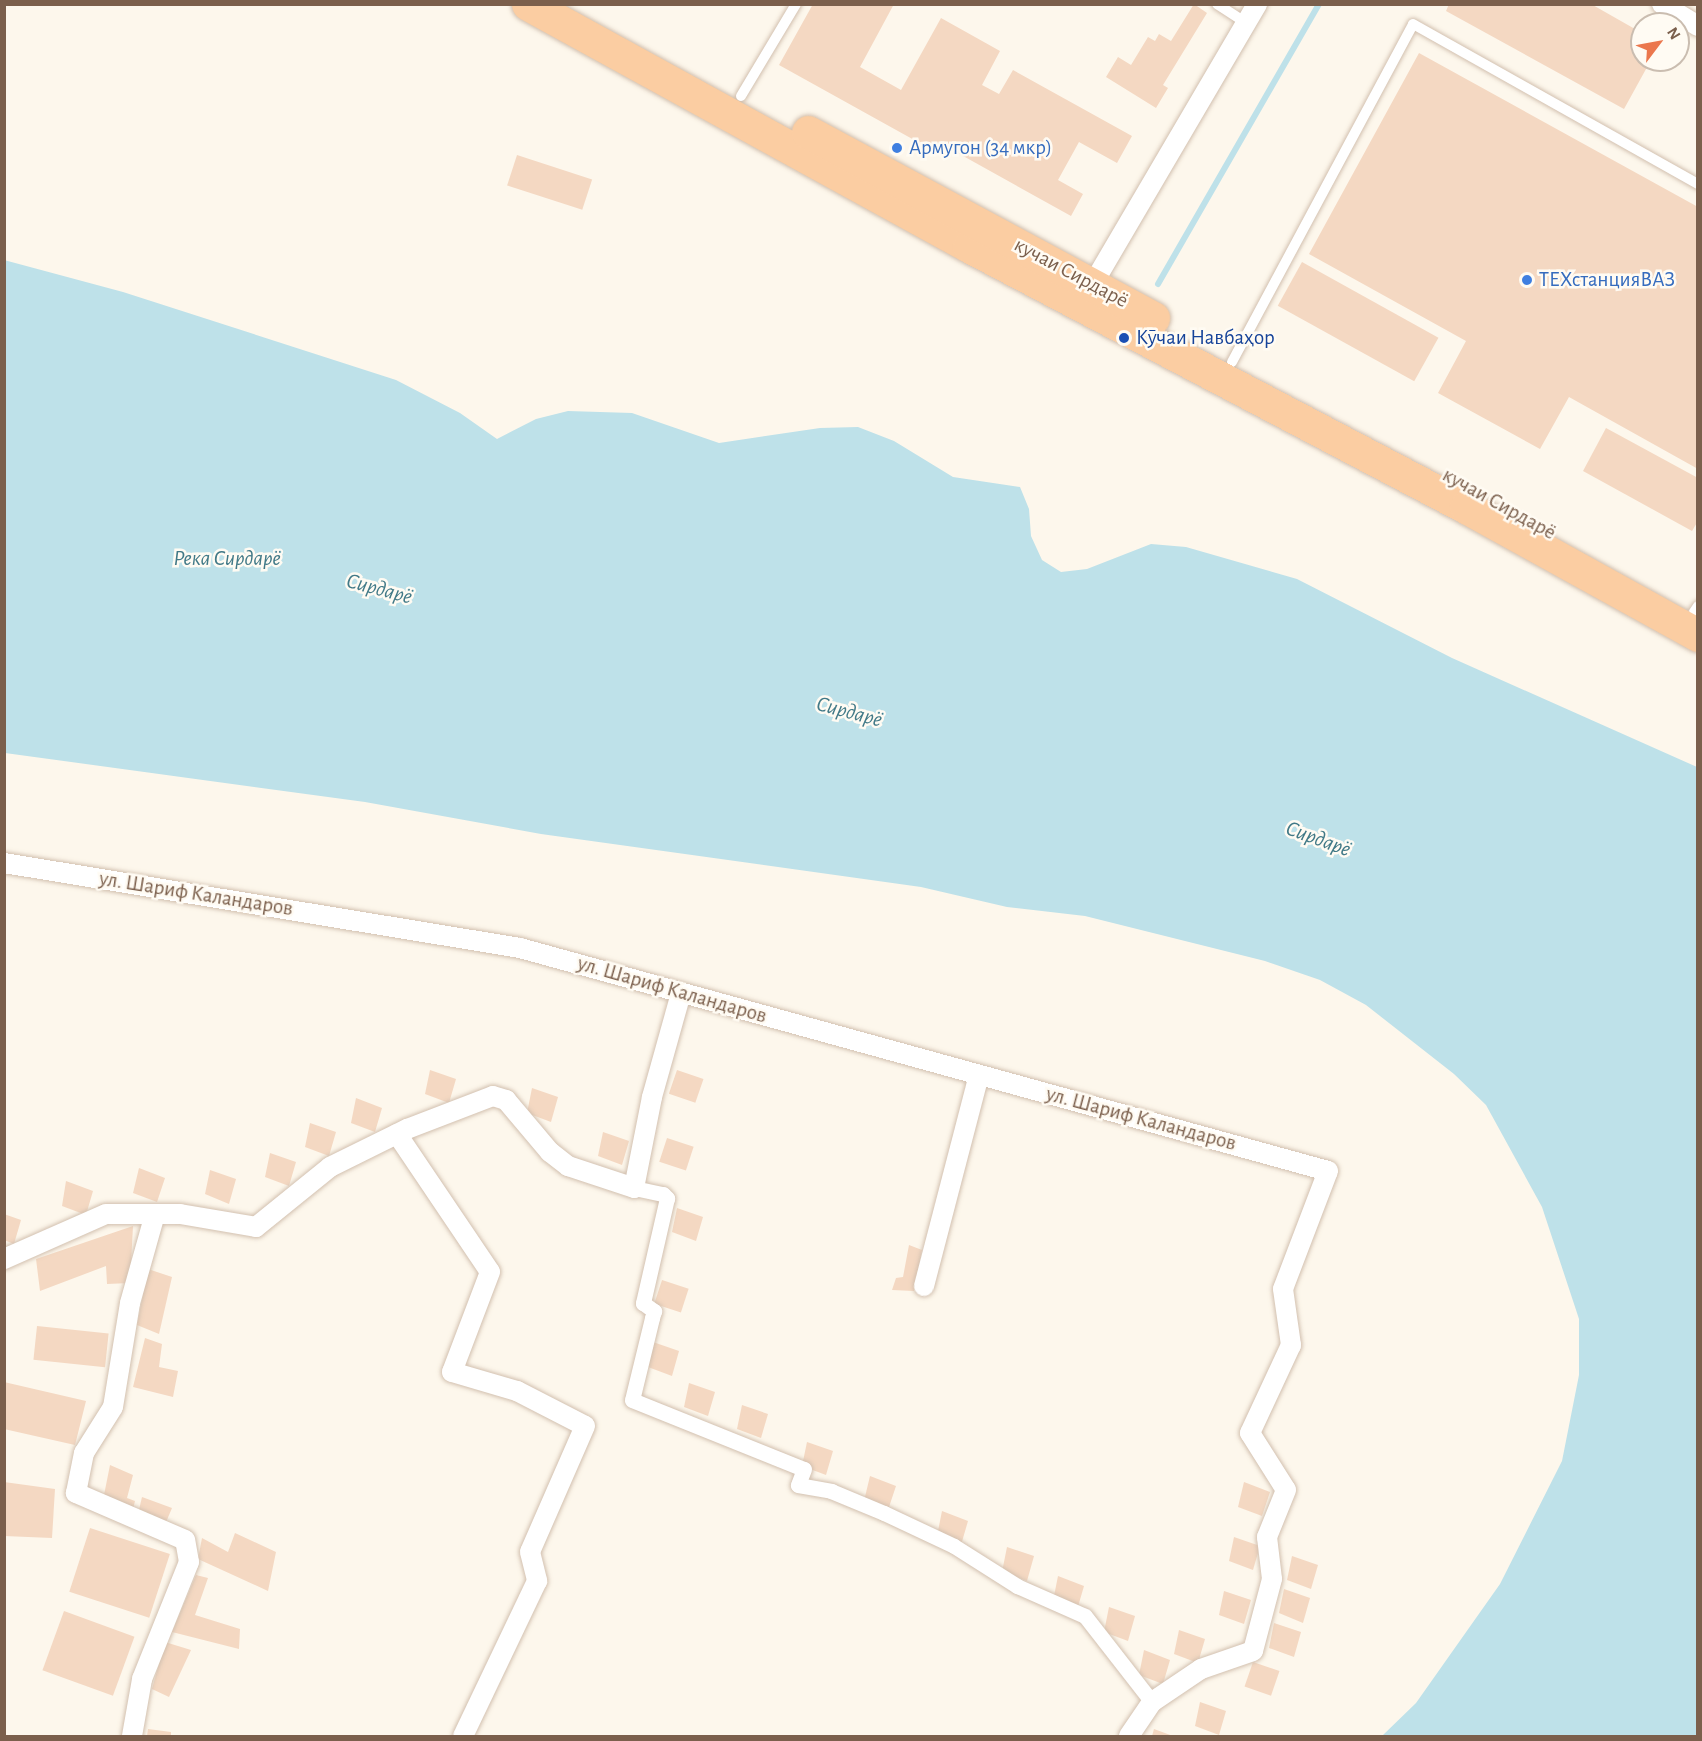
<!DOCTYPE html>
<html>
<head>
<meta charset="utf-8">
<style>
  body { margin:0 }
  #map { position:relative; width:1702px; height:1741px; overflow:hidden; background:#fdf7ec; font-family:"Alegreya Sans",sans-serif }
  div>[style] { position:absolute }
  .water>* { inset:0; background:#bee1e9 }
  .stream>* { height:6px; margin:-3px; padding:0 3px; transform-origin:3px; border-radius:3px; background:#bee1e9 }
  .building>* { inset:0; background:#f4d8c2; transform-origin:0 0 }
  .roads { filter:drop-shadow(0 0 2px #d2c0af) drop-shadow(0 0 2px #d2c0af) }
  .service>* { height:10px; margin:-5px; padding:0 5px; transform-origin:5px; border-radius:5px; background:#fff }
  .pedestrian>* { height:15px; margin:-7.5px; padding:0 7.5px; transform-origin:7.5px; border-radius:7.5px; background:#fff }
  .minor>* { height:20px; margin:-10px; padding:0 10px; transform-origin:10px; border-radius:10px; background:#fff }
  .trunk>* { height:33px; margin:-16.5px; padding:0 16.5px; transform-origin:16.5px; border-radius:16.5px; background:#fbcda2 }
  .dots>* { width:16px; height:16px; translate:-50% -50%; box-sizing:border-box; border:3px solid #fffbf3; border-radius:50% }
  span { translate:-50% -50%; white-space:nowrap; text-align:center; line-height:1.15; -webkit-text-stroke:5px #fffbf3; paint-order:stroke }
  .shop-label { font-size:21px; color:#366cbe }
  .left { translate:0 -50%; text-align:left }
  .street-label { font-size:21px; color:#7b5f4c }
  .transit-label { font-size:21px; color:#164399 }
  .water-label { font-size:22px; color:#417987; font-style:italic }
  .frame { position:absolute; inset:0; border:6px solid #7b5f4c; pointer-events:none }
  .north { position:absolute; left:1630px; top:12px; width:60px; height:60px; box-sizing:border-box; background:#fffbf3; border:2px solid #cabdb0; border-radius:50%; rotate:58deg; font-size:16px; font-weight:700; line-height:24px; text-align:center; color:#7b5f4c }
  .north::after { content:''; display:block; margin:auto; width:21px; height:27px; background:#eb774d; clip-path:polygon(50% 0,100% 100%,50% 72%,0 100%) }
</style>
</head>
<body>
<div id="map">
  <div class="water">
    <i style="clip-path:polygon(4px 260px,123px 292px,396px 380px,460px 413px,497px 439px,536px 419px,568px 411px,632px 413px,719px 443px,820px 428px,858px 427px,894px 441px,953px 477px,1020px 487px,1029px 509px,1031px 536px,1042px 560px,1061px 572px,1087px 569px,1151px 544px,1186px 547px,1297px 579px,1452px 658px,1697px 767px,1697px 1736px,1382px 1736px,1416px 1703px,1500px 1584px,1562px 1461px,1579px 1375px,1579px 1319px,1542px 1207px,1486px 1105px,1454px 1074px,1366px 1005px,1320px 980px,1265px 961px,1085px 916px,1007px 907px,921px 887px,541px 834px,365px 802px,5px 753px)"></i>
  </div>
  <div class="stream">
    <i style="left:1158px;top:284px;width:323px;rotate:-60.1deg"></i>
  </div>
  <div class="building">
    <i style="clip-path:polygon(813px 4px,894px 4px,860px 67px,901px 90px,941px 18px,1000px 51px,982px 85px,999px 94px,1013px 70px,1132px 136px,1117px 163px,1079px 142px,1058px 180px,1083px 194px,1071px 216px,947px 147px,943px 156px,779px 65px)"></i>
    <i style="clip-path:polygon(1194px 4px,1207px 13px,1163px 85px,1168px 88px,1156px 108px,1106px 77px,1118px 57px,1131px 65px,1148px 37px,1155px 41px,1159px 34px,1171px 41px)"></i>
    <i style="clip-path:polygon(1449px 4px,1591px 4px,1642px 33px,1642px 60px,1651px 60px,1624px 109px,1446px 11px)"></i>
    <i style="clip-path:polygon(1419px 53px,1698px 207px,1698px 469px,1569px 397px,1540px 449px,1438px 393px,1466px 341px,1309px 254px)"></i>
    <i style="left:517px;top:155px;width:79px;height:32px;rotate:18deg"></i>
    <i style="left:1302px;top:262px;width:156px;height:50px;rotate:29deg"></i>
    <i style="clip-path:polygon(1606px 428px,1698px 478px,1698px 521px,1692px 531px,1583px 471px)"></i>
    <i style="clip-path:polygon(430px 1070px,456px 1079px,449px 1103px,425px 1094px)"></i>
    <i style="left:677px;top:1070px;width:28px;height:25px;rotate:19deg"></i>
    <i style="clip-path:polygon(532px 1088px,558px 1097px,551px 1122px,527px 1113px)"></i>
    <i style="clip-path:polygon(356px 1098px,382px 1108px,375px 1132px,351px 1123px)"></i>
    <i style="clip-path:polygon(310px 1123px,336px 1132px,329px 1156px,305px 1147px)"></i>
    <i style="clip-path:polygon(603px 1132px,629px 1141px,622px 1165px,598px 1156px)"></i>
    <i style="left:667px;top:1138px;width:28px;height:25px;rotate:18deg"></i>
    <i style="clip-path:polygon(270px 1153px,296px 1162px,289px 1186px,265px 1177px)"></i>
    <i style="clip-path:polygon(139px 1168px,165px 1178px,157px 1202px,133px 1193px)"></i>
    <i style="clip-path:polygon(210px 1170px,236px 1179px,229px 1204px,205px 1194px)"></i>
    <i style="clip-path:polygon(66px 1181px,93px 1191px,86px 1215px,62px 1206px)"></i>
    <i style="clip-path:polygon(677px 1208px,703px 1217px,696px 1241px,672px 1232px)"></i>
    <i style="clip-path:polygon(4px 1214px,21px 1220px,14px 1244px,4px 1240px)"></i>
    <i style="clip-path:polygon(133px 1226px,130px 1283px,107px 1284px,106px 1266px,40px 1291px,36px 1259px)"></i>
    <i style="clip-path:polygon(909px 1245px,922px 1250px,914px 1291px,892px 1290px,896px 1278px,903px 1277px)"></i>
    <i style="clip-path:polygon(148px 1269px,172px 1277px,159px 1334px,137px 1325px)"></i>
    <i style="left:662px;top:1280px;width:28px;height:25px;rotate:18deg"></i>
    <i style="left:37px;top:1326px;width:72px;height:34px;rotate:6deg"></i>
    <i style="clip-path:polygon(145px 1338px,162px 1344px,159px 1367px,178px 1371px,173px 1397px,133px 1387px)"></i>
    <i style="clip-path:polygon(653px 1342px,679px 1351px,672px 1376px,648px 1367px)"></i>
    <i style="clip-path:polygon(4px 1382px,86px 1401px,75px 1445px,4px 1429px)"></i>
    <i style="clip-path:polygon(689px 1383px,715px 1392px,708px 1416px,684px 1407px)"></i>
    <i style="clip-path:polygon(742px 1405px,768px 1414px,761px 1438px,737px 1429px)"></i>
    <i style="clip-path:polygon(807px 1442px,833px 1451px,826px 1475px,802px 1466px)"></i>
    <i style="clip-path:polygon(110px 1465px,133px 1475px,127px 1498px,135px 1501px,132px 1513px,103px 1500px)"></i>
    <i style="clip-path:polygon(870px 1476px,896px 1486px,888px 1510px,864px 1501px)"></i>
    <i style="clip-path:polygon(4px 1482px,55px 1489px,52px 1538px,4px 1536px)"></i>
    <i style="clip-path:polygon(1244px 1482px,1270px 1492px,1262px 1516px,1238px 1507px)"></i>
    <i style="clip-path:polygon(142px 1497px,172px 1508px,164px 1527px,138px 1514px)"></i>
    <i style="clip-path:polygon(942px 1511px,968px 1521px,961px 1545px,937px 1536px)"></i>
    <i style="left:90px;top:1528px;width:84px;height:67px;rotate:18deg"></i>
    <i style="clip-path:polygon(235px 1533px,276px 1552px,268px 1591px,198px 1559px,202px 1538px,228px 1552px)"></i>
    <i style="clip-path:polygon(1234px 1537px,1260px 1546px,1253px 1570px,1229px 1561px)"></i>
    <i style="clip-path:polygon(1007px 1547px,1034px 1556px,1027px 1581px,1002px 1572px)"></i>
    <i style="clip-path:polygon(1292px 1556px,1318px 1565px,1311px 1589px,1287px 1580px)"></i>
    <i style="clip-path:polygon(196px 1575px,208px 1578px,195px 1615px,240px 1629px,239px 1649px,172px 1632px)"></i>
    <i style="clip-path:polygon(1058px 1576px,1084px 1586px,1077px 1610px,1053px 1601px)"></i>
    <i style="clip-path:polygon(1284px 1589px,1310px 1598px,1303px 1623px,1279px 1613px)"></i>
    <i style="clip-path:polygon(1224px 1591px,1251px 1600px,1244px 1624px,1219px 1615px)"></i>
    <i style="clip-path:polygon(1109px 1607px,1135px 1616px,1128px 1641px,1104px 1632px)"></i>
    <i style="left:64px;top:1611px;width:75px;height:63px;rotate:20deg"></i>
    <i style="clip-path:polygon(1274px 1623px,1301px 1632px,1294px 1657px,1269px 1648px)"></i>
    <i style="clip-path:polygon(1179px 1630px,1205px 1639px,1198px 1663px,1174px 1654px)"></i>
    <i style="clip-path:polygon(165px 1642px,191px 1650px,169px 1697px,152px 1689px)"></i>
    <i style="clip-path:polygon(1144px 1650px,1170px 1660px,1163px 1684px,1139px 1675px)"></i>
    <i style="left:1253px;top:1662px;width:28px;height:26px;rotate:19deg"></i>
    <i style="clip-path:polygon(1200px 1702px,1226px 1711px,1219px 1735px,1195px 1726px)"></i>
    <i style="clip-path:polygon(148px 1729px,171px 1732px,171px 1736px,147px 1736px)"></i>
    <i style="clip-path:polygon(1154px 1729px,1173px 1736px,1152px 1736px)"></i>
  </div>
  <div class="roads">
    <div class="service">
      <i style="left:1217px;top:4px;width:35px;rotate:33deg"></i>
      <i style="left:741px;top:96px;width:107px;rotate:-59.1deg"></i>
      <i style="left:1232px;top:362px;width:383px;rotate:-61.8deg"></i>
      <i style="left:1413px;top:24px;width:327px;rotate:29.3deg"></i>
      <i style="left:1694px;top:612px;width:7px;rotate:-56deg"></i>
    </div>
    <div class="pedestrian">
      <i style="left:634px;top:1188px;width:30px;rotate:12deg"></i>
      <i style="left:663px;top:1194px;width:6px;rotate:45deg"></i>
      <i style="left:667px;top:1198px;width:108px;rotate:102.9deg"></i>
      <i style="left:643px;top:1303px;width:14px;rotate:36deg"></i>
      <i style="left:654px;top:1311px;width:7px;rotate:106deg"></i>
      <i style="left:652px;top:1318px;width:84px;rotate:103.7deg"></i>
      <i style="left:632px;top:1400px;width:185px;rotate:21.9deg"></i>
      <i style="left:804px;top:1469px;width:17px;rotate:111deg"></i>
      <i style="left:798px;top:1485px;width:34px;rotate:10deg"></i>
      <i style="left:831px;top:1491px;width:57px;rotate:22.5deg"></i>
      <i style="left:884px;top:1513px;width:77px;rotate:25.2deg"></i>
      <i style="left:954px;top:1546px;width:75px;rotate:32.4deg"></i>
      <i style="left:1017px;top:1586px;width:74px;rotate:23.8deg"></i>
      <i style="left:1085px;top:1616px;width:109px;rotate:52.1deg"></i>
    </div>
    <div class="minor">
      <i style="left:1662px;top:4px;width:42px;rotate:31.4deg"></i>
      <i style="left:1087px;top:294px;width:336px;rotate:-59.6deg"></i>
      <i style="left:4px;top:863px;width:523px;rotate:9.35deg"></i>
      <i style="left:520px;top:948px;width:838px;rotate:15.43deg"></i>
      <i style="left:1328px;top:1171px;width:126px;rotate:110.9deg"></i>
      <i style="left:1283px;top:1289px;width:57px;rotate:81.9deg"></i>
      <i style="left:1291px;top:1345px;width:97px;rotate:115deg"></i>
      <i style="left:1250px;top:1433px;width:67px;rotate:57.7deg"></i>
      <i style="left:1286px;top:1490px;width:51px;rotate:112deg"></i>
      <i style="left:1267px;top:1537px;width:42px;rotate:83.2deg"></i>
      <i style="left:1272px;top:1579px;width:74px;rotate:104.8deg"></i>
      <i style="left:1253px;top:1651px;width:55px;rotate:160.9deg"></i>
      <i style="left:1201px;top:1669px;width:59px;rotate:146deg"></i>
      <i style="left:1152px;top:1702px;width:41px;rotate:124.1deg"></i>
      <i style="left:397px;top:1134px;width:166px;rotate:56deg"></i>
      <i style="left:490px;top:1272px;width:107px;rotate:110.8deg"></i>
      <i style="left:452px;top:1372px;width:68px;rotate:16.3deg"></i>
      <i style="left:517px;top:1391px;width:76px;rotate:27.2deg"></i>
      <i style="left:585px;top:1426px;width:137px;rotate:113.6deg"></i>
      <i style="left:530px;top:1552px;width:30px;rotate:76deg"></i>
      <i style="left:537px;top:1581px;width:172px;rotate:115.5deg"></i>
      <i style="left:4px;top:1259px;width:111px;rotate:-23.8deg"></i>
      <i style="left:106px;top:1214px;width:74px"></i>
      <i style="left:180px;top:1214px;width:77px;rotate:9.7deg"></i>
      <i style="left:256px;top:1227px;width:95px;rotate:-39deg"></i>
      <i style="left:330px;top:1167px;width:86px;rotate:-26.3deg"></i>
      <i style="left:407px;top:1129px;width:92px;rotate:-21deg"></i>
      <i style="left:493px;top:1096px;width:14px;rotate:17deg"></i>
      <i style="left:506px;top:1100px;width:68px;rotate:49.8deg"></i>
      <i style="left:550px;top:1152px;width:23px;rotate:38deg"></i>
      <i style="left:568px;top:1166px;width:70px;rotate:18.4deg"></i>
      <i style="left:634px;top:1188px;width:93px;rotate:-78.8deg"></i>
      <i style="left:652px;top:1097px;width:108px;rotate:-74.4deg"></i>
      <i style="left:924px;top:1286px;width:218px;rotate:-75.4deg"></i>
      <i style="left:132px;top:1736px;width:58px;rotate:-80deg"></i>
      <i style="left:142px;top:1679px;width:126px;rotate:-68.1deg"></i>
      <i style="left:189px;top:1562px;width:22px;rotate:-100deg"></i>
      <i style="left:185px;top:1540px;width:119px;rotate:-156.7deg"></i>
      <i style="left:76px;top:1493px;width:41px;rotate:-78.7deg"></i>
      <i style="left:84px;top:1453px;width:54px;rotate:-57.8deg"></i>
      <i style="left:113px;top:1407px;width:105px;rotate:-80.7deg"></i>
      <i style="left:130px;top:1303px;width:92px;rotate:-74.3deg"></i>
    </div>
    <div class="trunk">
      <i style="left:528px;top:4px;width:503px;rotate:28.76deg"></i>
      <i style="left:969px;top:246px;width:561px;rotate:27.71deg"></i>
      <i style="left:1466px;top:507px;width:265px;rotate:28.9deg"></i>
      <i style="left:808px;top:132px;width:392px;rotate:28.3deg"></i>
    </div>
  </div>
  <div class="dots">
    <i style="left:897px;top:148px;background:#3f7fe0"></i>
    <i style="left:1527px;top:280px;background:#3f7fe0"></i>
    <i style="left:1124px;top:338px;background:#1a4fb4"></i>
  </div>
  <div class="shop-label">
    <span class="left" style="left:909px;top:148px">Армугон (34 мкр)</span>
    <span class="left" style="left:1539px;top:280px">ТЕХстанцияВАЗ</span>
  </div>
  <div class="street-label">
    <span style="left:1071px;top:273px;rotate:28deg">кучаи Сирдарё</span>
    <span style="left:1499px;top:504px;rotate:29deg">кучаи Сирдарё</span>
    <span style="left:196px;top:894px;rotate:9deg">ул. Шариф Каландаров</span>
    <span style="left:672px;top:990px;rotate:16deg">ул. Шариф Каландаров</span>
    <span style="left:1141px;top:1119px;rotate:15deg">ул. Шариф Каландаров</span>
  </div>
  <div class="transit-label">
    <span class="left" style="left:1136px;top:338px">Кӯчаи Навбаҳор</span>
  </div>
  <div class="water-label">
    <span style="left:227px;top:559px">Река Сирдарё</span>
    <span style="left:379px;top:589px;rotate:15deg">Сирдарё</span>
    <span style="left:849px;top:712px;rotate:15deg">Сирдарё</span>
    <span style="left:1318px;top:839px;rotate:20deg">Сирдарё</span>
  </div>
  <div class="frame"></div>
  <div class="north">N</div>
</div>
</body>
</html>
